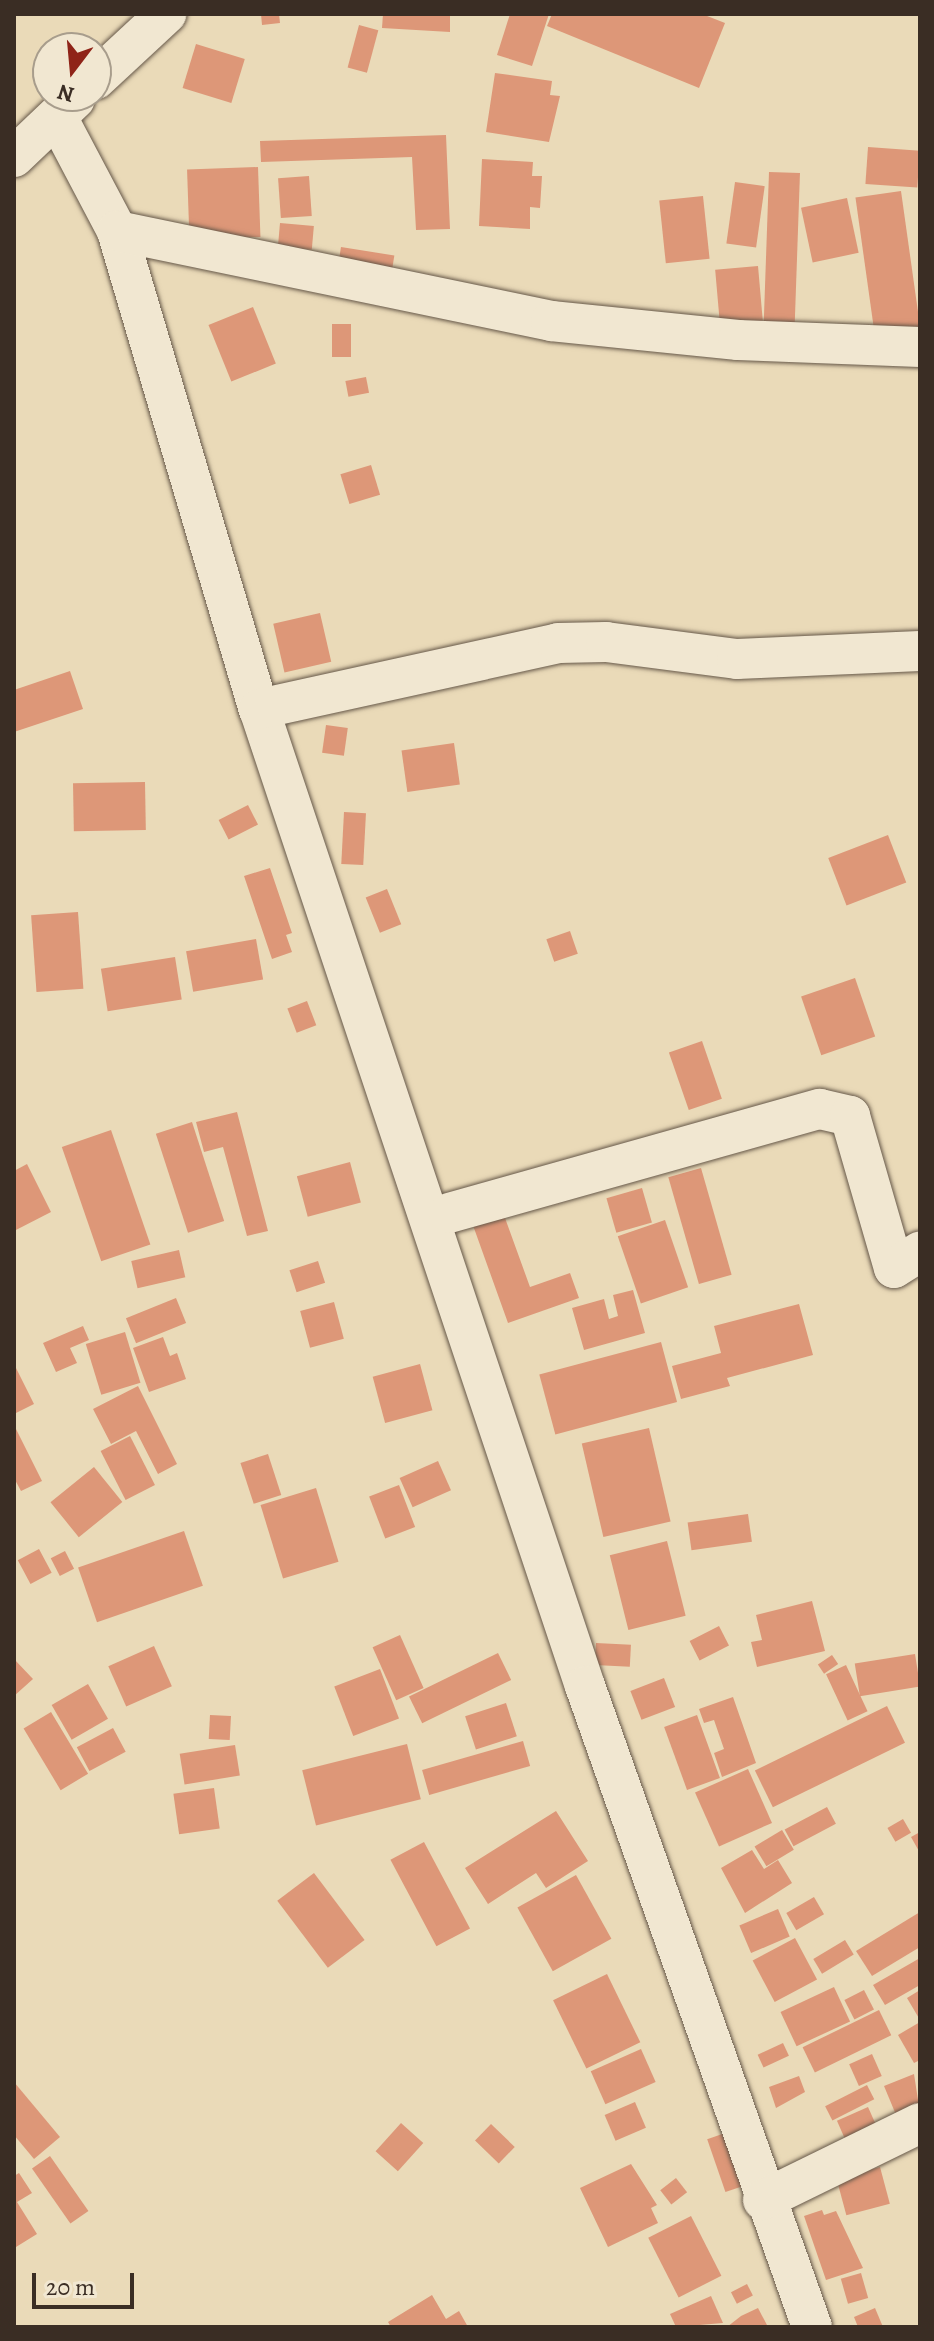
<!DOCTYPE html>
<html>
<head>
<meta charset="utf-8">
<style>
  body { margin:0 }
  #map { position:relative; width:934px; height:2341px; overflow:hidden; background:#eadab8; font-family:Alegreya,serif }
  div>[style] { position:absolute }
  .building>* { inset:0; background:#dd9778; transform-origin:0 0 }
  .roads { filter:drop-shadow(0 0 2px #665849) drop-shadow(0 0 2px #665849) }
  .minor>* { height:40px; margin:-20px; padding:0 20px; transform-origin:20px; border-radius:20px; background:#f1e7d1 }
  span { translate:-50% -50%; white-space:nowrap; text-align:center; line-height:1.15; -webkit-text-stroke:7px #f1e7d1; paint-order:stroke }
  .frame { position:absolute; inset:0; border:16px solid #3a2d24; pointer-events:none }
  .north { position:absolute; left:32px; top:32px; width:80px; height:80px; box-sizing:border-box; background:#f1e7d1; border:2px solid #a89d8c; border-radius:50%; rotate:196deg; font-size:22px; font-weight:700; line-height:32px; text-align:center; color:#3a2d24 }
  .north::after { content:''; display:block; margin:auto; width:28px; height:36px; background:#8f2418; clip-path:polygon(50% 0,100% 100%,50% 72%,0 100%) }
  .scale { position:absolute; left:32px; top:2273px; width:102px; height:36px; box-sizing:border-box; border:4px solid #3a2d24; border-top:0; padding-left:10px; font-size:24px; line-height:28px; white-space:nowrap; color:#3a2d24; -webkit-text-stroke:6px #f1e7d1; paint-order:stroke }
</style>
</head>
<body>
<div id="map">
  <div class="building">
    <i style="clip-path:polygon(261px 14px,279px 14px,280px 23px,262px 25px)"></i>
    <i style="clip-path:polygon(383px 14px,450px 14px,450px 32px,382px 28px)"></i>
    <i style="clip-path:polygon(510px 14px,549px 14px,532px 66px,497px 55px)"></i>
    <i style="clip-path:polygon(552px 14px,702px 14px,725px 23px,699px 88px,547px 26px)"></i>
    <i style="left:359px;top:25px;width:20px;height:44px;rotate:15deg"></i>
    <i style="left:196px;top:44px;width:51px;height:46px;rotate:17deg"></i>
    <i style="clip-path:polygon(495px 73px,552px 81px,550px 95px,560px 96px,549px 142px,486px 132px)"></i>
    <i style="clip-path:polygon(446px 135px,450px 229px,416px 230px,412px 157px,261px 162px,260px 141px)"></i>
    <i style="left:868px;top:147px;width:52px;height:37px;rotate:4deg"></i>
    <i style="clip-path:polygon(482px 159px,533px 162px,532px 176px,542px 176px,540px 208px,530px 207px,530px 229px,479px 226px)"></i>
    <i style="left:258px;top:167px;width:70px;height:71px;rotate:88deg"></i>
    <i style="left:769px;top:172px;width:31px;height:166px;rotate:2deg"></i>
    <i style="left:309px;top:176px;width:40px;height:31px;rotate:86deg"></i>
    <i style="left:735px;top:182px;width:30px;height:62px;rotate:8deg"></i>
    <i style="left:901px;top:191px;width:142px;height:46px;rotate:82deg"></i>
    <i style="left:703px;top:196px;width:63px;height:44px;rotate:84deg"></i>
    <i style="left:847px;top:198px;width:56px;height:47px;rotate:78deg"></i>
    <i style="left:280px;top:223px;width:34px;height:24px;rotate:5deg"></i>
    <i style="left:341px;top:247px;width:54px;height:26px;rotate:9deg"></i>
    <i style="left:758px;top:266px;width:55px;height:43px;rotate:85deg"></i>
    <i style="left:253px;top:307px;width:61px;height:48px;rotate:68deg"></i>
    <i style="left:332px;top:324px;width:19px;height:33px"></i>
    <i style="left:366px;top:377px;width:16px;height:21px;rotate:79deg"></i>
    <i style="left:371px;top:465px;width:31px;height:32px;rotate:73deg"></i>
    <i style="left:320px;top:613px;width:50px;height:48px;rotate:77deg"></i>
    <i style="clip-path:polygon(70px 671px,83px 709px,14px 732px,14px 690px)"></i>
    <i style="left:326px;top:725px;width:22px;height:28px;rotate:8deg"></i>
    <i style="left:454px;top:743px;width:42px;height:53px;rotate:82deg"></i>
    <i style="left:145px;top:782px;width:48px;height:72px;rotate:89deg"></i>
    <i style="left:248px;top:805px;width:22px;height:33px;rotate:63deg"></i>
    <i style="left:344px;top:812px;width:22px;height:52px;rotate:3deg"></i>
    <i style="left:888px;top:835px;width:51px;height:64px;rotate:69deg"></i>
    <i style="clip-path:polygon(270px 868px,292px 933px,286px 935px,292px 952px,272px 959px,244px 876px)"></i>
    <i style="left:387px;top:889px;width:38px;height:23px;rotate:68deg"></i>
    <i style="left:78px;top:912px;width:77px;height:47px;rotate:86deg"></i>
    <i style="left:570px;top:931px;width:24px;height:25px;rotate:71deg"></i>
    <i style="left:256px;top:939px;width:41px;height:71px;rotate:80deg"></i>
    <i style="left:175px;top:957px;width:43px;height:75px;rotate:81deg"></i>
    <i style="left:855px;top:978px;width:62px;height:57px;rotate:71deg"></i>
    <i style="left:307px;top:1001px;width:26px;height:21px;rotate:69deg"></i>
    <i style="left:702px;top:1041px;width:61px;height:35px;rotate:71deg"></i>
    <i style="clip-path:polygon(237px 1112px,268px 1231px,247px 1236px,223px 1147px,204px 1152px,196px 1122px)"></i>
    <i style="left:192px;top:1122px;width:104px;height:38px;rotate:72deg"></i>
    <i style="left:111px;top:1130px;width:121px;height:52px;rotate:71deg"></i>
    <i style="left:350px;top:1162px;width:42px;height:55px;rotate:75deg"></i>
    <i style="clip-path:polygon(27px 1164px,51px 1212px,14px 1231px,14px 1171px)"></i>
    <i style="left:701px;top:1168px;width:111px;height:34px;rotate:74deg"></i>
    <i style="left:642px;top:1188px;width:36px;height:37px;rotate:74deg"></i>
    <i style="clip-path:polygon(501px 1207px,530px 1287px,570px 1273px,579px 1298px,508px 1323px,470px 1217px)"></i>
    <i style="left:665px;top:1220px;width:71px;height:50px;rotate:71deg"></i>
    <i style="left:179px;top:1250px;width:28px;height:49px;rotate:77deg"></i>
    <i style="left:318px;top:1261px;width:23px;height:30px;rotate:72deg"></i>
    <i style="clip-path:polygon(633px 1290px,645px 1333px,584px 1350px,572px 1308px,604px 1299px,609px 1319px,618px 1316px,613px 1295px)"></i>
    <i style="left:176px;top:1298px;width:27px;height:54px;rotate:68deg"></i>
    <i style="left:334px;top:1302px;width:38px;height:35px;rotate:75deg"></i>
    <i style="clip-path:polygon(799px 1304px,813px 1355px,727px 1378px,730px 1386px,681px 1399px,672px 1366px,721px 1353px,714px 1326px)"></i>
    <i style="clip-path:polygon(83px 1326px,89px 1340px,70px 1348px,77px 1363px,56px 1372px,43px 1343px)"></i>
    <i style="left:125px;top:1332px;width:53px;height:41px;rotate:73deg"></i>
    <i style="clip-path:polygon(163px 1337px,170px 1356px,177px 1353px,186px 1379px,149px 1392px,133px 1348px)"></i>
    <i style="left:661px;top:1342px;width:62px;height:126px;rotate:75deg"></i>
    <i style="clip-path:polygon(14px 1364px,34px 1404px,14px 1414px)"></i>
    <i style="left:420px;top:1364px;width:48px;height:49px;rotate:75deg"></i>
    <i style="clip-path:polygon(138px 1386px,177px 1464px,158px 1474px,136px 1431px,111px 1444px,93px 1409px)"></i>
    <i style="left:649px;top:1428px;width:96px;height:69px;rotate:77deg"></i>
    <i style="clip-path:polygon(16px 1429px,42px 1481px,21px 1491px,14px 1478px)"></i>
    <i style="left:130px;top:1436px;width:55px;height:33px;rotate:63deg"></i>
    <i style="left:268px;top:1454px;width:43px;height:29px;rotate:72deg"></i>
    <i style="left:438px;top:1461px;width:32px;height:42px;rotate:66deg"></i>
    <i style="left:94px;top:1467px;width:45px;height:56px;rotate:51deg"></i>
    <i style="left:399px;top:1485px;width:45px;height:32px;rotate:69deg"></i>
    <i style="left:316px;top:1488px;width:77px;height:58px;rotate:73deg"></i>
    <i style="left:748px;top:1514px;width:28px;height:61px;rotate:82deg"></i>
    <i style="left:184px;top:1531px;width:58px;height:112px;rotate:71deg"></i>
    <i style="left:667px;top:1541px;width:77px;height:59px;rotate:76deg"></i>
    <i style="left:39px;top:1549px;width:27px;height:24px;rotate:62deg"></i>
    <i style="left:65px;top:1551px;width:20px;height:16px;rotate:63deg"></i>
    <i style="clip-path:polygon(812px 1601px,825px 1651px,757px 1667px,751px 1642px,762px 1640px,756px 1615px)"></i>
    <i style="left:719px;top:1626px;width:22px;height:33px;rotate:63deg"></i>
    <i style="left:400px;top:1635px;width:58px;height:30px;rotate:66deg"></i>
    <i style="left:596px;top:1643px;width:35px;height:22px;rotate:3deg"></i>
    <i style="left:154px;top:1646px;width:44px;height:50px;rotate:66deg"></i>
    <i style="left:498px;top:1653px;width:30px;height:99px;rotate:64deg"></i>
    <i style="left:915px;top:1654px;width:33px;height:61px;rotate:81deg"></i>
    <i style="left:832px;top:1655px;width:11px;height:17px;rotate:56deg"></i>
    <i style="clip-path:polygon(14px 1659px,33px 1679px,14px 1696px)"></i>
    <i style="left:846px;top:1665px;width:51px;height:22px;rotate:65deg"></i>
    <i style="left:380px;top:1669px;width:53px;height:49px;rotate:69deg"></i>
    <i style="left:664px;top:1678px;width:31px;height:36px;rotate:69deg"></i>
    <i style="left:88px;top:1684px;width:40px;height:42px;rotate:60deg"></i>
    <i style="clip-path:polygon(733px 1697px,756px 1763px,722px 1777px,714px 1753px,724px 1749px,714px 1720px,704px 1723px,699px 1709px)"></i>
    <i style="left:506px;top:1703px;width:35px;height:43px;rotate:72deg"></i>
    <i style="left:887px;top:1706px;width:41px;height:147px;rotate:64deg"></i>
    <i style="left:51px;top:1712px;width:72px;height:32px;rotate:59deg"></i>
    <i style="left:210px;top:1715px;width:21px;height:24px;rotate:3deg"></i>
    <i style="left:697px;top:1715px;width:67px;height:35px;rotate:70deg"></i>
    <i style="left:113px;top:1728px;width:27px;height:41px;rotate:62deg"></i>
    <i style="left:523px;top:1741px;width:26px;height:105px;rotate:74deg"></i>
    <i style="left:407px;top:1744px;width:57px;height:108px;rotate:76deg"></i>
    <i style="left:235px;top:1745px;width:31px;height:56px;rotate:81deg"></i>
    <i style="left:748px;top:1769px;width:59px;height:58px;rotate:66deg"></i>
    <i style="left:214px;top:1788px;width:41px;height:41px;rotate:82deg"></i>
    <i style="left:827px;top:1807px;width:19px;height:48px;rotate:62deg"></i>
    <i style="clip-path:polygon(556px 1811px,588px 1861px,546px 1888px,536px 1873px,488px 1904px,465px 1868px)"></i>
    <i style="left:903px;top:1819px;width:16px;height:18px;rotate:60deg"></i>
    <i style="left:782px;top:1830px;width:23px;height:32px;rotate:59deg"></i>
    <i style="clip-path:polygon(920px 1832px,920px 1853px,911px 1837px)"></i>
    <i style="left:424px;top:1842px;width:98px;height:38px;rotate:62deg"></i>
    <i style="clip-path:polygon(752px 1850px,764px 1869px,778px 1860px,792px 1883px,745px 1913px,721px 1868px)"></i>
    <i style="left:314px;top:1873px;width:84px;height:46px;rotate:53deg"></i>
    <i style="left:576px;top:1875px;width:73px;height:67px;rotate:61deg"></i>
    <i style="left:814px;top:1897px;width:20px;height:32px;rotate:60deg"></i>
    <i style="left:778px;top:1909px;width:30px;height:42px;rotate:67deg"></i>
    <i style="clip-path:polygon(920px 1912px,920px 1947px,872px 1976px,856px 1951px)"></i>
    <i style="left:795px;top:1938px;width:47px;height:48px;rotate:62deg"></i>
    <i style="left:845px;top:1940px;width:17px;height:37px;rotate:59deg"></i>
    <i style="clip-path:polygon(920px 1958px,920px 1985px,885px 2005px,873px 1985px)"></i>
    <i style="left:607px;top:1974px;width:76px;height:60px;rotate:64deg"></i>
    <i style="left:834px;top:1987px;width:38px;height:59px;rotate:65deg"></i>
    <i style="left:864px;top:1990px;width:22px;height:22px;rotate:63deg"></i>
    <i style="clip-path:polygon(920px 1990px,920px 2020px,907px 1998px)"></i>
    <i style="left:879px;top:2010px;width:28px;height:85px;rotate:64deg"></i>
    <i style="clip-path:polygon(920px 2022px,920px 2060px,914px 2063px,898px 2035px)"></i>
    <i style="left:783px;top:2043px;width:14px;height:28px;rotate:65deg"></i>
    <i style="left:641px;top:2049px;width:36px;height:55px;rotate:66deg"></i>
    <i style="left:872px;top:2054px;width:24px;height:25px;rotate:66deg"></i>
    <i style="clip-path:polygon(914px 2074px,920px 2113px,899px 2122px,884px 2086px)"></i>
    <i style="clip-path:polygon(799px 2076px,805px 2092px,776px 2108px,769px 2087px)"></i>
    <i style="clip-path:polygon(14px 2082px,60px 2137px,34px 2159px,14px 2135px)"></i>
    <i style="left:867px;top:2085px;width:16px;height:47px;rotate:63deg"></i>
    <i style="left:635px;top:2102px;width:28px;height:33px;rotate:67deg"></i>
    <i style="left:868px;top:2107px;width:22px;height:34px;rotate:66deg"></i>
    <i style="left:401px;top:2123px;width:30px;height:38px;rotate:42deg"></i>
    <i style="left:491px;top:2124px;width:33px;height:23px;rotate:44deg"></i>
    <i style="left:728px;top:2132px;width:56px;height:22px;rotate:71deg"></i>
    <i style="left:50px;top:2156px;width:67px;height:22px;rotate:55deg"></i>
    <i style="clip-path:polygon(631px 2164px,657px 2205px,651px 2208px,658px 2223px,608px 2247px,580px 2188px)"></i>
    <i style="left:880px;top:2167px;width:38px;height:45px;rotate:75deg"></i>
    <i style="clip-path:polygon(19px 2173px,32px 2193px,17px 2202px,37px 2234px,16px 2247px,14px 2176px)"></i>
    <i style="left:676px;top:2178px;width:18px;height:20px;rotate:52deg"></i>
    <i style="clip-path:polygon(822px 2210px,824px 2215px,836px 2211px,863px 2268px,826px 2280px,804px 2216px)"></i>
    <i style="left:691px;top:2216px;width:67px;height:48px;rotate:63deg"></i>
    <i style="left:861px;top:2273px;width:26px;height:21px;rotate:74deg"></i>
    <i style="left:747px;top:2284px;width:13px;height:18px;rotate:63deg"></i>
    <i style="clip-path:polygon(432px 2295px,446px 2319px,459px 2311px,468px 2327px,391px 2327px,388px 2322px)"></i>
    <i style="clip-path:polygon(711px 2296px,723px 2323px,676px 2327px,670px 2314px)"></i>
    <i style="clip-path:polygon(758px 2308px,768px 2327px,727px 2327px,741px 2316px)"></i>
    <i style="clip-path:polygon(875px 2308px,883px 2327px,858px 2327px,854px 2317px)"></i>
  </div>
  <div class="roads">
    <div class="minor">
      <i style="left:96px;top:79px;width:96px;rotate:-42.9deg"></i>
      <i style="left:57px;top:117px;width:129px;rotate:62.2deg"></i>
      <i style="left:117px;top:231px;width:499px;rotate:73.5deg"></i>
      <i style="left:259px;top:709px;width:1030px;rotate:71.55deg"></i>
      <i style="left:585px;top:1686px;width:680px;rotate:70.5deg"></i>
      <i style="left:14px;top:157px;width:84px;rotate:-43.6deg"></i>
      <i style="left:117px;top:231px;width:443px;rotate:11.7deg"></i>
      <i style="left:551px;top:321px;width:188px;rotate:5.8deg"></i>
      <i style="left:738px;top:340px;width:182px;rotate:2.2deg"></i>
      <i style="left:259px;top:709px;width:306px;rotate:-12.4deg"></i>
      <i style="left:558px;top:643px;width:48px;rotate:-1.2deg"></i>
      <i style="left:606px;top:642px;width:132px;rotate:7.4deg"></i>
      <i style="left:737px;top:659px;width:183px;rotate:-2.5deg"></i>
      <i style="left:449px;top:1213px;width:385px;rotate:-15.7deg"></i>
      <i style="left:820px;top:1109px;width:31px;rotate:13deg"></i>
      <i style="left:850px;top:1116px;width:158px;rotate:73.9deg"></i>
      <i style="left:894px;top:1268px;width:31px;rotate:-32deg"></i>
      <i style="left:763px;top:2200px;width:175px;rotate:-26.1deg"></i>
    </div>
  </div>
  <div class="frame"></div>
  <div class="north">N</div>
  <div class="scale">20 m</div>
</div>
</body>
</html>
